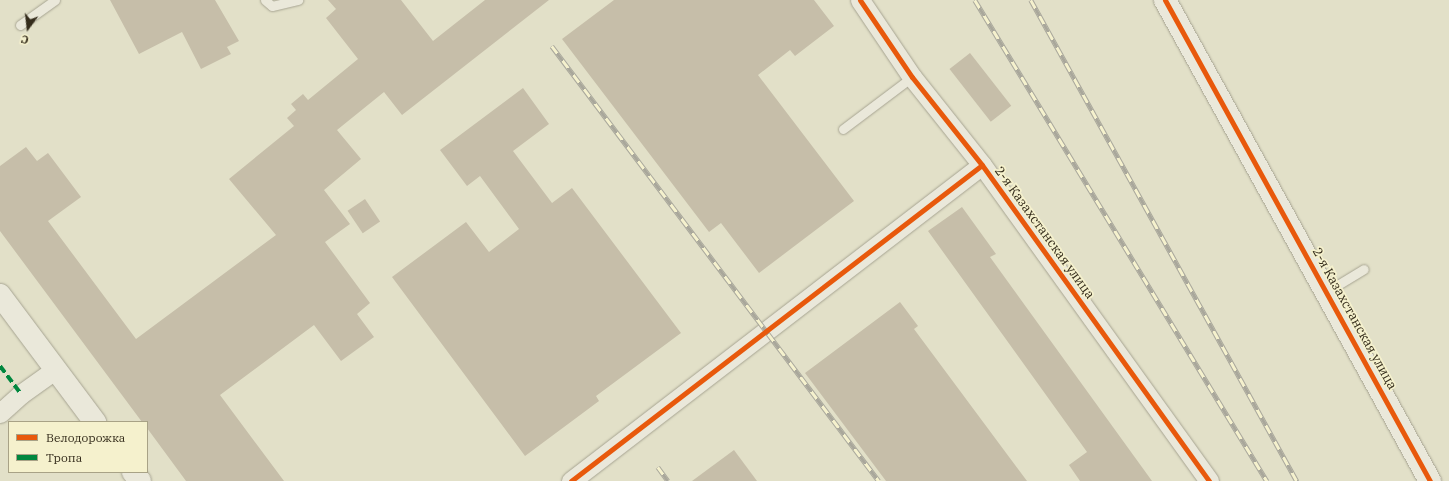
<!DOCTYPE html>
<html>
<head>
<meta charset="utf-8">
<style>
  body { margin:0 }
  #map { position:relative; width:1449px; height:481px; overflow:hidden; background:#e2e0c8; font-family:"IBM Plex Serif",serif }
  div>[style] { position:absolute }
  .building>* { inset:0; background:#c6bea9; transform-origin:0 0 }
  .roads { filter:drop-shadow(0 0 1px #a7a492) drop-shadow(0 0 1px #a7a492) }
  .lane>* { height:9px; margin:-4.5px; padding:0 4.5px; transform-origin:4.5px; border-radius:4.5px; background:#eae8da }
  .street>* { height:19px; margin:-9.5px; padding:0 9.5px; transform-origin:9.5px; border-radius:9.5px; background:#eae8da }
  .secondary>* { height:22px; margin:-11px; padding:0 11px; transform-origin:11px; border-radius:11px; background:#eae8da }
  .rail>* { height:4.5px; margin-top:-2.25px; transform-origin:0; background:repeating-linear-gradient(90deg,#f5f1cd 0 9px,#a9a79b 0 18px); box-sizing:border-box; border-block:1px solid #a9a79b }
  .quiet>* { height:4px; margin-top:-2px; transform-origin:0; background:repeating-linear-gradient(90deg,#00873e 0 8px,transparent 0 12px) }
  .cycleway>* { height:5px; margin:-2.5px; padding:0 2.5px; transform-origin:2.5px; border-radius:2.5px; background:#e8590c }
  span { translate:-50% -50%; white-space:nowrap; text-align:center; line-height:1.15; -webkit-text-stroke:3.5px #f5f1cd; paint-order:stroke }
  .street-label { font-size:13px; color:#342c1b }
  .legend { position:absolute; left:8px; top:421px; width:140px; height:52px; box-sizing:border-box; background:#f5f1cd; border:1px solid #a8a286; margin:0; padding:5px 7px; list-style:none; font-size:12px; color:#342c1b }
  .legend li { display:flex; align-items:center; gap:8px; height:20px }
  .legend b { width:20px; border:1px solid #a8a286 }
  .north { position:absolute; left:8px; top:8px; width:40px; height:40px; -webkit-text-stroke:3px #f5f1cd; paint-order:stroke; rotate:195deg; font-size:11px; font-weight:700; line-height:16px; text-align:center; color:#342c1b }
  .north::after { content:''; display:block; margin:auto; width:14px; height:18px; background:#342c1b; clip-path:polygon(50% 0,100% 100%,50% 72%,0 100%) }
</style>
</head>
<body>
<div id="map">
  <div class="building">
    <i style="clip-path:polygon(110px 0,215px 0,239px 41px,227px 47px,231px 54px,201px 69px,182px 32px,139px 54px)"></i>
    <i style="clip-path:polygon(328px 0,401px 0,433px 41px,485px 0,549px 0,402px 115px,384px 92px,337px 130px,361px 159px,324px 190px,350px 224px,325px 242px,370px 303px,357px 314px,374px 337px,341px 361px,314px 325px,220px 395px,284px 481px,186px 481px,147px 428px,147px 422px,142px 422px,0 231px,0 166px,26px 147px,37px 161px,48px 153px,81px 197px,48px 221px,136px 339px,276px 235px,229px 179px,294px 126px,287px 118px,296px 110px,291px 104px,303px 94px,308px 100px,358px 59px,326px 18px,336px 9px)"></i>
    <i style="clip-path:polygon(614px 0,814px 0,834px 26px,795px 56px,790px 50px,758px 75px,854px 201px,759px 273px,721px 223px,709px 232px,562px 39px)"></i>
    <i style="left:970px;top:53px;width:67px;height:26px;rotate:52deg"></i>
    <i style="clip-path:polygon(523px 88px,549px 124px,513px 151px,552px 203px,572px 188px,681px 333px,596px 396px,599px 401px,525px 456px,392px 277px,466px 222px,489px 252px,519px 229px,480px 176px,467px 186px,440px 150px)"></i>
    <i style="left:365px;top:199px;width:27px;height:21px;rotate:56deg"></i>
    <i style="clip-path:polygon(962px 207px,996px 254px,990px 257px,1152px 481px,1080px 481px,1069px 465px,1087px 452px,928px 231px)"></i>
    <i style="clip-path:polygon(900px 302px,918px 326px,914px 329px,1027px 481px,886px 481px,805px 373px)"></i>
    <i style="clip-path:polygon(734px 450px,757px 481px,692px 481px)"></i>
  </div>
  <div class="roads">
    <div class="lane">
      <i style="left:265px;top:0;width:9px;rotate:41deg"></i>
      <i style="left:272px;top:6px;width:27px;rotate:-13deg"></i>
      <i style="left:20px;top:25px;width:43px;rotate:-35.5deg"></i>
      <i style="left:843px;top:129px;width:86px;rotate:-37deg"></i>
      <i style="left:1326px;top:292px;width:44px;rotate:-31.2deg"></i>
    </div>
    <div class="street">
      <i style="left:860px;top:0;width:93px;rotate:56deg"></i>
      <i style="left:912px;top:77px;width:112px;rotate:51.5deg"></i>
      <i style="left:982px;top:165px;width:389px;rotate:54.3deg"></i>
      <i style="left:0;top:413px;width:28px;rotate:-42deg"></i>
      <i style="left:21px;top:394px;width:43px;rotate:-35.5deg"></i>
      <i style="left:571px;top:481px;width:518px;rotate:-37.56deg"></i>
    </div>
    <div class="secondary">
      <i style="left:1165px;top:0;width:549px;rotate:61.15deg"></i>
      <i style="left:0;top:295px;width:159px;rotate:53.2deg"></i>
      <i style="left:133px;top:472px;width:11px;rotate:52deg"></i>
    </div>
  </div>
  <div class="rail">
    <i style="left:975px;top:0;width:563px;rotate:58.74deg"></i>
    <i style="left:1031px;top:0;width:550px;rotate:61.06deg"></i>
    <i style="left:552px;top:46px;width:544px;rotate:53.07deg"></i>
    <i style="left:658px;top:467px;width:17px;rotate:54deg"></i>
  </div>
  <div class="quiet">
    <i style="left:0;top:366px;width:35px;rotate:53deg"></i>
  </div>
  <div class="cycleway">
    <i style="left:860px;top:0;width:93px;rotate:56deg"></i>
    <i style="left:912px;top:77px;width:112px;rotate:51.5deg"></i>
    <i style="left:982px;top:165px;width:389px;rotate:54.3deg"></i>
    <i style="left:1165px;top:0;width:549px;rotate:61.15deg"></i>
    <i style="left:571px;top:481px;width:518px;rotate:-37.56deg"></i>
  </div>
  <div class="street-label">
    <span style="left:1044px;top:233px;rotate:54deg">2-я Казахстанская улица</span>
    <span style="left:1354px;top:319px;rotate:61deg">2-я Казахстанская улица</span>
  </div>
  <ul class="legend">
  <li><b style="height:5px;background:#e8590c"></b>Велодорожка</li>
  <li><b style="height:5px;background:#00873e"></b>Тропа</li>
  </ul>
  <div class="north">С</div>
</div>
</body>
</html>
